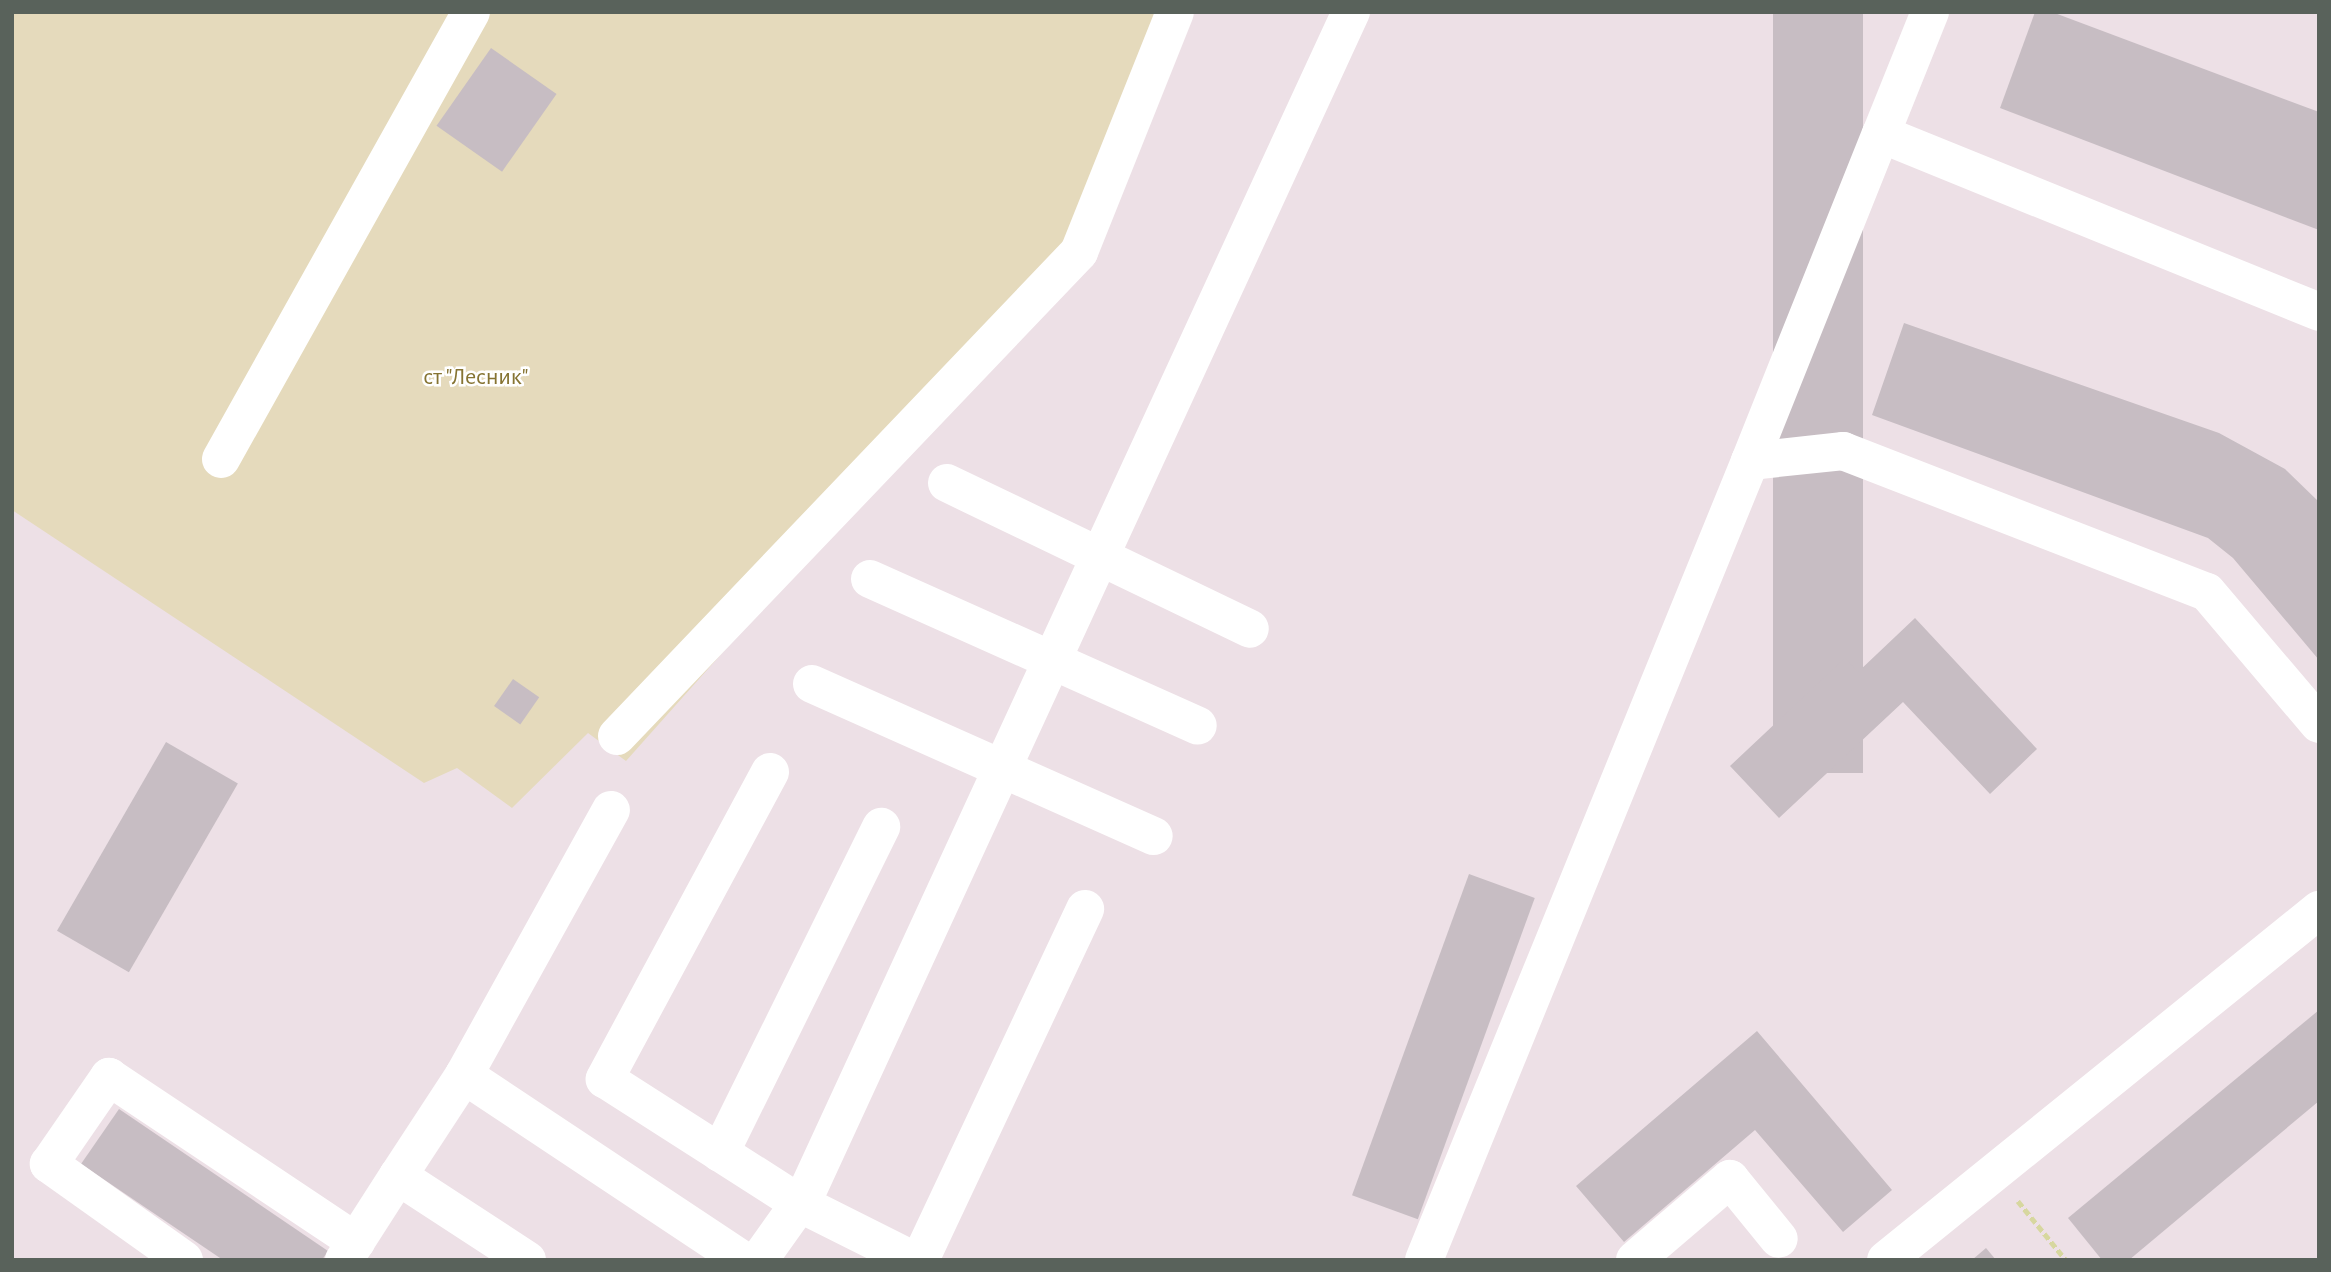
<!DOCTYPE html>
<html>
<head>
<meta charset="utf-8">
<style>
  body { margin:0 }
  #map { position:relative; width:2331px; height:1272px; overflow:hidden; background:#ede0e6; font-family:"Alegreya Sans",sans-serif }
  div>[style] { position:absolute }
  .green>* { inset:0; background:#e5dabc }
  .building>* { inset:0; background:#c7bdc3; transform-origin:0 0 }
  .path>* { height:4.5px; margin-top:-2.25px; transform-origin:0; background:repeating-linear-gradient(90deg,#d7d79f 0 7px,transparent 0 10.5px) }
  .minor>* { height:38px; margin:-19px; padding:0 19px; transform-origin:19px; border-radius:19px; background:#fff }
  span { translate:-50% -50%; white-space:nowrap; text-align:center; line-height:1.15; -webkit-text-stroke:5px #fff; paint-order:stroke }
  .park-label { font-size:24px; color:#867433 }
  .frame { position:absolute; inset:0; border:14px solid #59625b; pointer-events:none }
</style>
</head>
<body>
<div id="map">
  <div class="green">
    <i style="clip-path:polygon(12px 12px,1187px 12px,1079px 252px,626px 761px,588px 733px,512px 808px,457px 768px,424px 783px,12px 510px)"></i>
  </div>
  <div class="building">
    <i style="left:1773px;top:12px;width:90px;height:761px"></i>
    <i style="clip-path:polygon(2035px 12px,2052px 12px,2319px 112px,2319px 230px,2000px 108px)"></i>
    <i style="left:491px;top:48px;width:80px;height:95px;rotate:35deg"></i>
    <i style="clip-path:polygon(1904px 323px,2219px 433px,2285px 469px,2319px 502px,2319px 660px,2233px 558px,2208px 538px,1872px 415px)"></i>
    <i style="clip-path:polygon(1915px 618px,2037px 749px,1990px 794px,1903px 702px,1779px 818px,1730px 766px,1845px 658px,1858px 672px)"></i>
    <i style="left:513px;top:679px;width:32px;height:33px;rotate:35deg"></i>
    <i style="left:166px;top:742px;width:83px;height:218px;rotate:30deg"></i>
    <i style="left:1469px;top:874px;width:70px;height:342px;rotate:20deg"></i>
    <i style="clip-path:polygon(2319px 1010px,2319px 1101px,2129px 1260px,2102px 1260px,2068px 1218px)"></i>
    <i style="clip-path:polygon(1757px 1031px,1892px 1190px,1843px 1232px,1755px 1130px,1624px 1242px,1576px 1186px)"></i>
    <i style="clip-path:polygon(119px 1109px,328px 1251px,322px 1260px,223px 1260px,81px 1164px)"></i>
    <i style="clip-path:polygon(1986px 1248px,1996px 1260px,1972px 1260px)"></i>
  </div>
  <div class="path">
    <i style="left:2018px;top:1201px;width:76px;rotate:50.9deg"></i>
  </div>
  <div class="minor">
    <i style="left:1930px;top:12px;width:131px;rotate:111.9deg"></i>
    <i style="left:1881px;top:134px;width:473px;rotate:22.1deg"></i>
    <i style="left:221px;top:459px;width:512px;rotate:-60.78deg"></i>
    <i style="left:1750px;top:461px;width:352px;rotate:-68.2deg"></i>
    <i style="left:947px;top:483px;width:336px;rotate:25.7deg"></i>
    <i style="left:870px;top:579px;width:359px;rotate:24.1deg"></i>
    <i style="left:812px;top:684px;width:374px;rotate:24deg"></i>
    <i style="left:617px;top:736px;width:669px;rotate:-46.33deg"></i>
    <i style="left:1079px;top:252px;width:258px;rotate:-68.2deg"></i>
    <i style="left:770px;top:772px;width:349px;rotate:118.3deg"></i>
    <i style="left:605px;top:1079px;width:230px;rotate:32.6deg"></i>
    <i style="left:799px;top:1203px;width:127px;rotate:26.6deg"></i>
    <i style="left:464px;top:1075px;width:303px;rotate:-61deg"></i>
    <i style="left:720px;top:1153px;width:364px;rotate:-63.7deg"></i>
    <i style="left:398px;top:1176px;width:121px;rotate:-56.8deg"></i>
    <i style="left:464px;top:1075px;width:334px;rotate:33.6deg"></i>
    <i style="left:184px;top:1260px;width:166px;rotate:-144.6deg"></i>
    <i style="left:49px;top:1164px;width:106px;rotate:-55.4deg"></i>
    <i style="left:109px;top:1077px;width:297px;rotate:33.7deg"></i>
    <i style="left:344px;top:1260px;width:100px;rotate:-57.3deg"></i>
    <i style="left:398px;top:1176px;width:154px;rotate:33.1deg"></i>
    <i style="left:759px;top:1260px;width:81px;rotate:-54.5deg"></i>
    <i style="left:806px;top:1194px;width:1302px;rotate:-65.25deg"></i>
    <i style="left:920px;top:1260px;width:388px;rotate:-64.8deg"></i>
    <i style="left:1424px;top:1260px;width:863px;rotate:-67.8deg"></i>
    <i style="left:1750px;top:461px;width:94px;rotate:-6.1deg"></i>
    <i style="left:1843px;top:451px;width:390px;rotate:21.2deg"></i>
    <i style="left:2207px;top:592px;width:173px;rotate:49.7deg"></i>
    <i style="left:1635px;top:1260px;width:125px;rotate:-40.5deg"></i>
    <i style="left:1730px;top:1179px;width:77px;rotate:50.8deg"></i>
    <i style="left:1886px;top:1260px;width:557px;rotate:-38.95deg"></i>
  </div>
  <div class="park-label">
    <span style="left:476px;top:378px">ст "Лесник"</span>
  </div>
  <div class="frame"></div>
</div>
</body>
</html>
